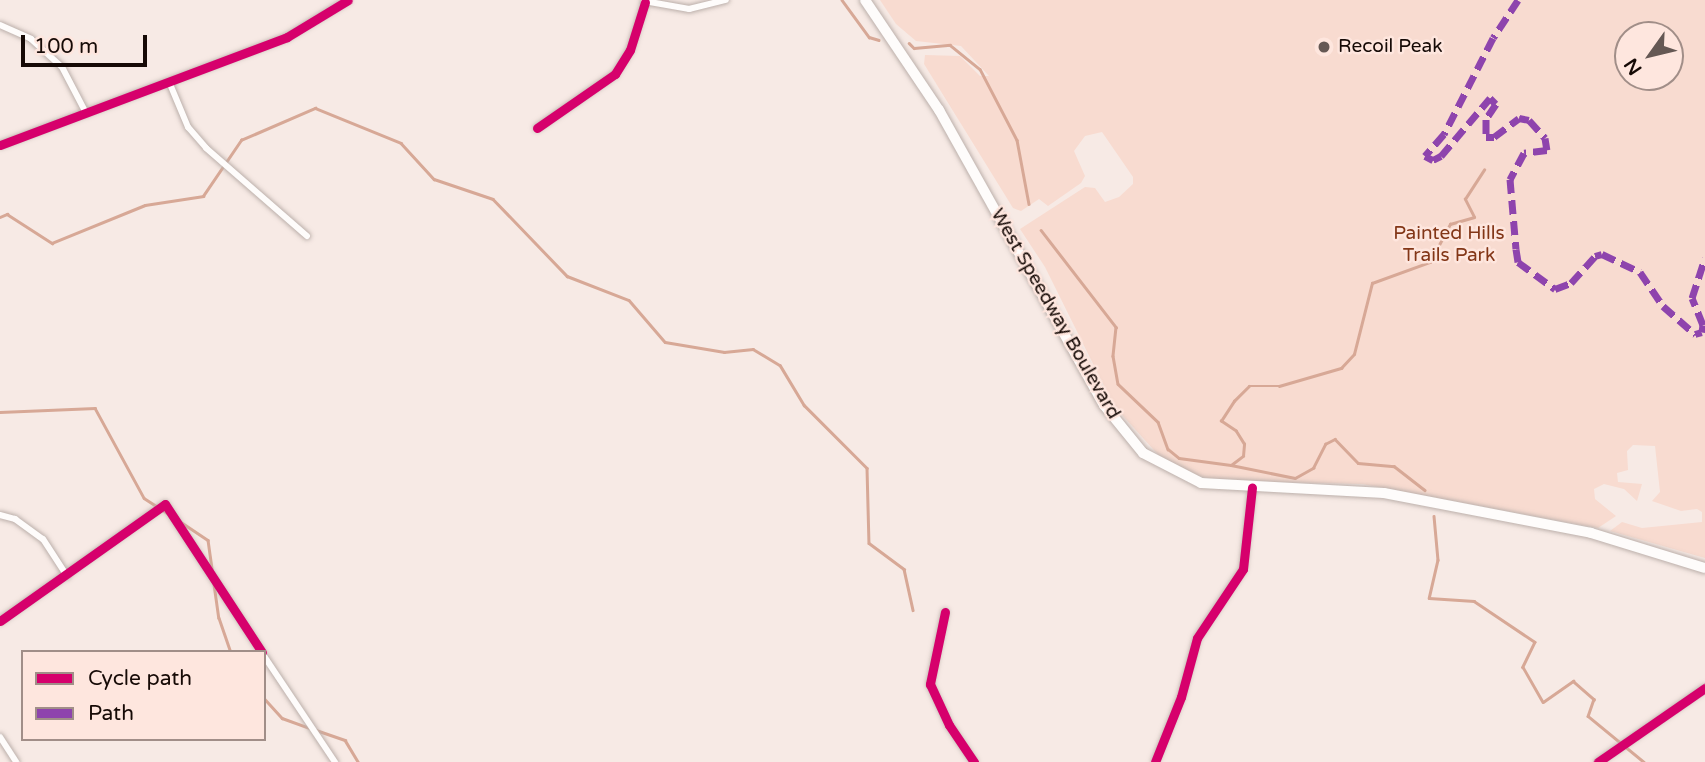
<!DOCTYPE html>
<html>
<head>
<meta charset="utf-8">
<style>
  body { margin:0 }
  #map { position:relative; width:1705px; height:762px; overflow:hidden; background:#f7eae5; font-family:"Varela Round",sans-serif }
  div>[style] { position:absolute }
  .green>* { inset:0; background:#f8dbd0 }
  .stream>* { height:2.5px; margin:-1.25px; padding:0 1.25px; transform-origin:1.25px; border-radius:1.25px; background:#d7a896 }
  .roads { filter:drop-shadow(0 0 2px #bcb0ab) drop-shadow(0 0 2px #bcb0ab) }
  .minor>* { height:6px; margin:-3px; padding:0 3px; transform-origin:3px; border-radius:3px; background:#fefcfb }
  .secondary>* { height:10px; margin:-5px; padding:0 5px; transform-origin:5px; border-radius:5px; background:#fefcfb }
  .quiet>* { height:7px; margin-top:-3.5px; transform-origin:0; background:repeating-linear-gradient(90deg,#8e44ad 0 14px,transparent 0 21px) }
  .cycleway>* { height:9px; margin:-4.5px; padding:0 4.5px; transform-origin:4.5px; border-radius:4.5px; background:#d6006c }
  .dots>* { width:19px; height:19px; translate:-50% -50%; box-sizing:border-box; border:4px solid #fee6de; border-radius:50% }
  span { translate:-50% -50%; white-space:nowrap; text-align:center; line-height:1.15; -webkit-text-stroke:5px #fee6de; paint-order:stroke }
  .poi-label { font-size:19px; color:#160a06 }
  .left { translate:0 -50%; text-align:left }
  .park-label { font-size:19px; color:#833617 }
  .street-label { font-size:19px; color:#160a06 }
  .legend { position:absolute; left:21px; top:650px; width:245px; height:91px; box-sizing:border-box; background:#fee6de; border:2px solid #a18e88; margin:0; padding:9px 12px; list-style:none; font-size:21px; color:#160a06 }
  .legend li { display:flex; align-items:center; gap:14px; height:35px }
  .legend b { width:35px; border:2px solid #a18e88 }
  .north { position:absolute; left:1614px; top:21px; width:70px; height:70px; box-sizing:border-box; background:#fee6de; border:2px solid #a18e88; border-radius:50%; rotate:236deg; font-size:19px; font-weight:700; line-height:28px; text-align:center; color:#160a06 }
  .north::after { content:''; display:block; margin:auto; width:24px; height:32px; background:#655854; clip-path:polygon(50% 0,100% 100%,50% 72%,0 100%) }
  .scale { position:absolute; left:21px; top:35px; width:126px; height:32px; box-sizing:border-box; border:4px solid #160a06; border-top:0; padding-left:9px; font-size:21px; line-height:24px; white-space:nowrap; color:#160a06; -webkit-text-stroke:5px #fee6de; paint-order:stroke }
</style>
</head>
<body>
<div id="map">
  <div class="green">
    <i style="clip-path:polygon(evenodd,880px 0,1705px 0,1705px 558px,1610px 531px,1622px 522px,1642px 528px,1702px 522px,1702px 512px,1697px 509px,1681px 511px,1652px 501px,1660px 492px,1655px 446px,1633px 445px,1627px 451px,1628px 470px,1617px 473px,1618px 482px,1642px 484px,1637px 501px,1624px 489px,1604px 484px,1594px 489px,1595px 499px,1616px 516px,1598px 528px,1362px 484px,1219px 481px,1184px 472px,1162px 459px,1114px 406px,1045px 267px,1020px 229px,1085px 187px,1095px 188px,1105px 202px,1119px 197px,1133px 184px,1133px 177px,1102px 132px,1085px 136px,1074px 151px,1085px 176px,1081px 183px,1048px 206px,1039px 199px,1021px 211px,1013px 208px,924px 64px,925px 55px,960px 56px,980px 76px,989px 76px,961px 46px,916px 41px,896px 24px,880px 0,1628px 35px,1670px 35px,1670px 77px,1628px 77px,1628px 35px)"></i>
  </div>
  <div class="stream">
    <i style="left:842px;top:0;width:46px;rotate:53.9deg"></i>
    <i style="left:869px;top:37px;width:10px;rotate:17deg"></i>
    <i style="left:909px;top:43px;width:7px;rotate:45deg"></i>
    <i style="left:914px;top:48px;width:36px;rotate:-5deg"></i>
    <i style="left:950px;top:45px;width:38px;rotate:39deg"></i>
    <i style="left:980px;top:69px;width:80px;rotate:62.5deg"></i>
    <i style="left:1017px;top:140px;width:65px;rotate:79.4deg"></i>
    <i style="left:0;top:217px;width:8px;rotate:-23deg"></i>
    <i style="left:7px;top:214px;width:54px;rotate:32.8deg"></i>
    <i style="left:52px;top:243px;width:100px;rotate:-22.2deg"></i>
    <i style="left:145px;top:205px;width:59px;rotate:-8.8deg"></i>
    <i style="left:203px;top:196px;width:68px;rotate:-55.8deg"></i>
    <i style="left:241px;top:140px;width:81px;rotate:-23.4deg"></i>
    <i style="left:315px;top:108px;width:93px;rotate:22.1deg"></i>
    <i style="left:401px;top:143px;width:49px;rotate:47.5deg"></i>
    <i style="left:434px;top:179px;width:62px;rotate:18.7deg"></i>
    <i style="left:493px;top:199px;width:107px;rotate:46.1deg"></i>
    <i style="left:567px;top:276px;width:66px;rotate:21.2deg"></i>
    <i style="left:629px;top:300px;width:55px;rotate:49.4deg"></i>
    <i style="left:665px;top:342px;width:60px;rotate:9.6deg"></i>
    <i style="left:724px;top:352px;width:29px;rotate:-6deg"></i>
    <i style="left:753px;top:349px;width:31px;rotate:31deg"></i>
    <i style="left:780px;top:365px;width:47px;rotate:59deg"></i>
    <i style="left:804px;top:405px;width:89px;rotate:45deg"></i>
    <i style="left:867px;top:468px;width:75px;rotate:88.5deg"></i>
    <i style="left:869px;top:543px;width:44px;rotate:36.6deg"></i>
    <i style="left:904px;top:569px;width:42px;rotate:77.6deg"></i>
    <i style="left:1041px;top:230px;width:123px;rotate:52.3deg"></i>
    <i style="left:1116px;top:327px;width:29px;rotate:96deg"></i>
    <i style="left:1113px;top:356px;width:28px;rotate:80deg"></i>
    <i style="left:1118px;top:384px;width:55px;rotate:43.5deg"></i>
    <i style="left:1158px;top:422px;width:29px;rotate:70deg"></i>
    <i style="left:1168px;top:449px;width:14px;rotate:39deg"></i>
    <i style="left:1179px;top:458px;width:52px;rotate:7.7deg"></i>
    <i style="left:1231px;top:465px;width:15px;rotate:-37deg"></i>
    <i style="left:1243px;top:456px;width:12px;rotate:-85deg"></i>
    <i style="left:1244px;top:444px;width:15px;rotate:-122deg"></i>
    <i style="left:1236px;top:431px;width:18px;rotate:-146deg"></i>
    <i style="left:1221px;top:421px;width:24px;rotate:-57deg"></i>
    <i style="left:1234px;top:401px;width:21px;rotate:-45deg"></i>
    <i style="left:1249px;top:386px;width:30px"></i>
    <i style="left:1279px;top:386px;width:65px;rotate:-16.2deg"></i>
    <i style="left:1341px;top:368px;width:19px;rotate:-47deg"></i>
    <i style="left:1354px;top:354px;width:73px;rotate:-75.8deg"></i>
    <i style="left:1372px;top:283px;width:62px;rotate:-19.9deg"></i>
    <i style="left:1430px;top:262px;width:43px;rotate:-62.2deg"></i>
    <i style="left:1450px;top:224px;width:25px;rotate:-16deg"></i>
    <i style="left:1474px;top:217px;width:20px;rotate:-117deg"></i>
    <i style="left:1465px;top:199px;width:35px;rotate:-57deg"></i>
    <i style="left:0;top:412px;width:95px;rotate:-2.4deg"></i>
    <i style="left:95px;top:408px;width:102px;rotate:61.4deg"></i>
    <i style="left:144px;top:498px;width:31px;rotate:33deg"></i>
    <i style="left:1231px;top:465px;width:65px;rotate:11.5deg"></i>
    <i style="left:1295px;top:478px;width:21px;rotate:-29deg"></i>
    <i style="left:1313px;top:468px;width:27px;rotate:-63deg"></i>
    <i style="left:1325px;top:444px;width:11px;rotate:-27deg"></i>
    <i style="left:1335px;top:439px;width:33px;rotate:46deg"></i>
    <i style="left:1358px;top:463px;width:36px;rotate:5deg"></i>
    <i style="left:1394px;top:466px;width:39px;rotate:38deg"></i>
    <i style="left:1434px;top:516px;width:44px;rotate:84.8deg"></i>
    <i style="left:1438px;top:560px;width:39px;rotate:103deg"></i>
    <i style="left:1429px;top:598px;width:45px;rotate:3.8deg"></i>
    <i style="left:1474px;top:601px;width:73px;rotate:33.9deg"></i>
    <i style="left:1535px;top:642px;width:28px;rotate:116deg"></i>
    <i style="left:1523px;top:667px;width:40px;rotate:60.3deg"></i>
    <i style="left:1543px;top:702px;width:37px;rotate:-35deg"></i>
    <i style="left:1573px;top:681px;width:28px;rotate:41deg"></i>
    <i style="left:1594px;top:699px;width:18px;rotate:109deg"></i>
    <i style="left:1588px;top:716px;width:72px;rotate:39.4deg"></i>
    <i style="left:178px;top:520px;width:36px;rotate:34deg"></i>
    <i style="left:208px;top:540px;width:34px;rotate:82deg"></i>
    <i style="left:214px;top:584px;width:34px;rotate:82deg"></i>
    <i style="left:219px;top:618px;width:36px;rotate:71deg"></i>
    <i style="left:264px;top:698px;width:27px;rotate:48deg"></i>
    <i style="left:282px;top:718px;width:30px;rotate:20deg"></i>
    <i style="left:316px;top:730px;width:31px;rotate:19deg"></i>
    <i style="left:345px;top:740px;width:26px;rotate:59deg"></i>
  </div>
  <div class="roads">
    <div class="minor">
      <i style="left:644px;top:1px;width:46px;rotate:10.1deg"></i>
      <i style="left:689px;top:9px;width:38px;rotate:-14deg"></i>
      <i style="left:0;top:25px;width:34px;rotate:24deg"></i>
      <i style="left:31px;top:39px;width:42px;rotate:42.1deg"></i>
      <i style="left:62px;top:67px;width:52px;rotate:62.4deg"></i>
      <i style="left:170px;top:84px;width:47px;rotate:67.3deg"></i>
      <i style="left:188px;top:127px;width:28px;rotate:49deg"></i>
      <i style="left:206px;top:148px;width:134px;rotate:41.1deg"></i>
      <i style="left:537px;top:128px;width:95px;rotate:-34.7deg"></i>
      <i style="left:615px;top:74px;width:28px;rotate:-58deg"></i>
      <i style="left:630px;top:50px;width:50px;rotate:-72.6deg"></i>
      <i style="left:0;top:145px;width:307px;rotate:-20.6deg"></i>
      <i style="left:287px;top:37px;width:71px;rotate:-31.2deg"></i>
      <i style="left:0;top:515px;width:16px;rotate:15deg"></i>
      <i style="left:15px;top:519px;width:34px;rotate:36deg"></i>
      <i style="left:43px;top:539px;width:44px;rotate:57deg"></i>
      <i style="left:945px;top:612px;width:74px;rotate:101.8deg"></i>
      <i style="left:930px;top:684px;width:45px;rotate:65.1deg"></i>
      <i style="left:949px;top:725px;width:45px;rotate:56deg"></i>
      <i style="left:0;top:621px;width:202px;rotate:-35.3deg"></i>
      <i style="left:165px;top:504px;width:177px;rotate:56.8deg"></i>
      <i style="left:264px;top:656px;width:128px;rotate:56.2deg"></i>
      <i style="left:0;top:737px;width:30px;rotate:57deg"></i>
      <i style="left:1155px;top:762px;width:70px;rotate:-68.2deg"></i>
      <i style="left:1181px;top:697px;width:61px;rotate:-74.8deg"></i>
      <i style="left:1197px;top:638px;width:83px;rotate:-56.3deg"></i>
      <i style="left:1243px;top:569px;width:82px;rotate:-83.7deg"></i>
      <i style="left:1598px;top:762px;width:130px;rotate:-34.7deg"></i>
    </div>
    <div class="secondary">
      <i style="left:865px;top:0;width:133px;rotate:56.1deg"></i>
      <i style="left:939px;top:110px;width:338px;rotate:60.8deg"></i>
      <i style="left:1104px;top:405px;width:62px;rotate:50.9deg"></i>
      <i style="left:1143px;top:453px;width:65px;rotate:27.3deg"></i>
      <i style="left:1201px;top:483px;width:183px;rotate:3.1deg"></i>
      <i style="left:1384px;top:493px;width:211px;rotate:10.9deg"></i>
      <i style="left:1591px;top:533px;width:119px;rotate:17.1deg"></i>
    </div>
  </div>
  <div class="quiet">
    <i style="left:1518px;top:0;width:45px;rotate:123.3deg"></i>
    <i style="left:1493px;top:38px;width:108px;rotate:117deg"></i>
    <i style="left:1444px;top:134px;width:29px;rotate:131deg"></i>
    <i style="left:1425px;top:156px;width:9px;rotate:27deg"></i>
    <i style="left:1433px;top:160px;width:9px;rotate:-27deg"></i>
    <i style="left:1441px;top:156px;width:76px;rotate:-49.8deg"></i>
    <i style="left:1490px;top:98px;width:8px;rotate:45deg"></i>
    <i style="left:1496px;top:104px;width:18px;rotate:124deg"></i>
    <i style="left:1486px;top:119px;width:18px;rotate:90deg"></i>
    <i style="left:1486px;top:137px;width:8px"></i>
    <i style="left:1494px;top:137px;width:31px;rotate:-37deg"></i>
    <i style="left:1519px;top:118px;width:10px;rotate:11deg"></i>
    <i style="left:1529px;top:120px;width:24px;rotate:48deg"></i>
    <i style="left:1545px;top:138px;width:12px;rotate:81deg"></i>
    <i style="left:1547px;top:150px;width:23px;rotate:173deg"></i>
    <i style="left:1524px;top:153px;width:30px;rotate:118deg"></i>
    <i style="left:1510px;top:179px;width:70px;rotate:85.1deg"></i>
    <i style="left:1516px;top:249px;width:13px;rotate:81deg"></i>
    <i style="left:1518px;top:262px;width:46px;rotate:36.1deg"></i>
    <i style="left:1555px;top:289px;width:17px;rotate:-21deg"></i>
    <i style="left:1571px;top:283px;width:36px;rotate:-48deg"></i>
    <i style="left:1595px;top:256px;width:7px;rotate:-16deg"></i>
    <i style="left:1602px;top:254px;width:42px;rotate:25.3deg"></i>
    <i style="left:1640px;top:272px;width:41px;rotate:55.9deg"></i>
    <i style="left:1663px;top:306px;width:43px;rotate:41.2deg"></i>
    <i style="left:1695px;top:334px;width:7px;rotate:-16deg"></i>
    <i style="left:1702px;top:332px;width:7px;rotate:-82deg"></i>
    <i style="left:1703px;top:325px;width:29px;rotate:-112deg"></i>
    <i style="left:1692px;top:298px;width:42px;rotate:-72deg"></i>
  </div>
  <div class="cycleway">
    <i style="left:537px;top:128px;width:95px;rotate:-34.7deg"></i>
    <i style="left:615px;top:74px;width:28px;rotate:-58deg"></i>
    <i style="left:630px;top:50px;width:50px;rotate:-72.6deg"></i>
    <i style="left:0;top:145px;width:307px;rotate:-20.6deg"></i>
    <i style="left:287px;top:37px;width:71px;rotate:-31.2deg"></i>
    <i style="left:945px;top:612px;width:74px;rotate:101.8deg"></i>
    <i style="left:930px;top:684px;width:45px;rotate:65.1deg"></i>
    <i style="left:949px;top:725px;width:45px;rotate:56deg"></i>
    <i style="left:0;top:621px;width:202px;rotate:-35.3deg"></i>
    <i style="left:165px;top:504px;width:177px;rotate:56.8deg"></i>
    <i style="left:1155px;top:762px;width:70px;rotate:-68.2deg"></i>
    <i style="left:1181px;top:697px;width:61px;rotate:-74.8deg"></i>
    <i style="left:1197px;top:638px;width:83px;rotate:-56.3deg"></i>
    <i style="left:1243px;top:569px;width:82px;rotate:-83.7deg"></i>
    <i style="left:1598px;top:762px;width:130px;rotate:-34.7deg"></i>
  </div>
  <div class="dots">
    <i style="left:1324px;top:47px;background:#655854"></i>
  </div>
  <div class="poi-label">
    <span class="left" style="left:1338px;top:47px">Recoil Peak</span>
  </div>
  <div class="park-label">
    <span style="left:1449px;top:245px">Painted Hills<br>Trails Park</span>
  </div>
  <div class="street-label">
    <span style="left:1055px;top:314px;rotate:60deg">West Speedway Boulevard</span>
  </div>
  <ul class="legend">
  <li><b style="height:9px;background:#d6006c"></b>Cycle path</li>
  <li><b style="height:9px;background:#8e44ad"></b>Path</li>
  </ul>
  <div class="north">N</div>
  <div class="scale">100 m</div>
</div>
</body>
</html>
